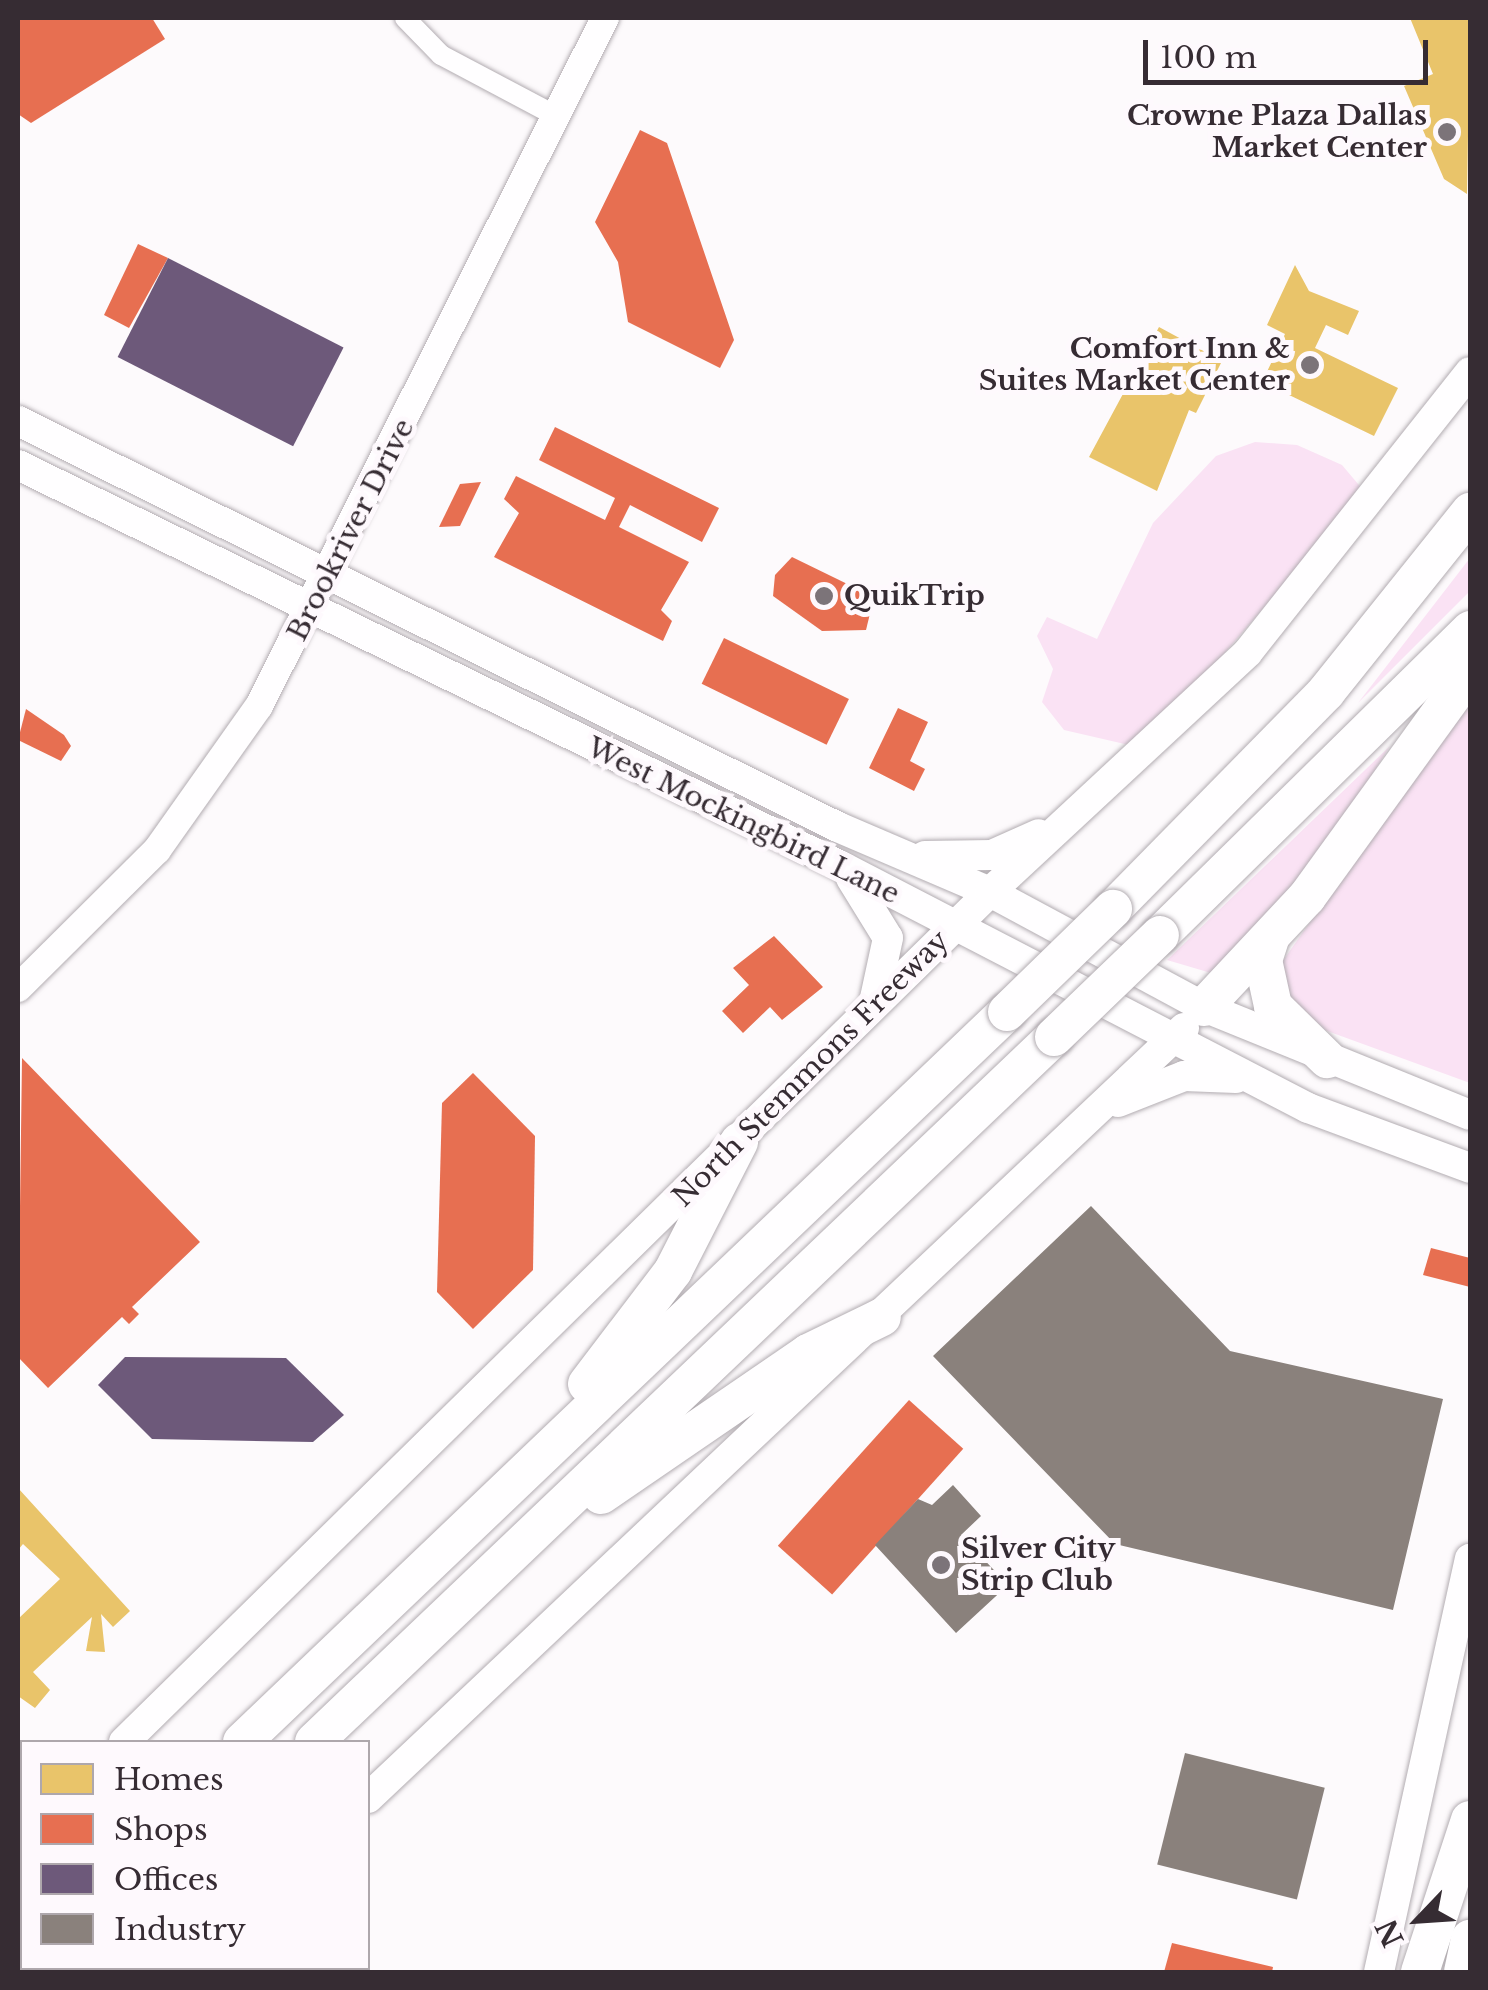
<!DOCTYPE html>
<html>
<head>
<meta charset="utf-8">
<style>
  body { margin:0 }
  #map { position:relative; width:1488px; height:1990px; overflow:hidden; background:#fdfafc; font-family:"Libre Baskerville",serif }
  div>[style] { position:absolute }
  .green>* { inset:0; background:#fae2f4 }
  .homes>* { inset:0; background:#e9c46a }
  .shops>* { inset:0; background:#e76f51; transform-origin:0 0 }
  .offices>* { inset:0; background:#6d597a; transform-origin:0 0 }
  .industry>* { inset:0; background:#8a817c; transform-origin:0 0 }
  .roads { filter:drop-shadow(0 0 2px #b2acb1) drop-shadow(0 0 2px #b2acb1) }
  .minor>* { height:20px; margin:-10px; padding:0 10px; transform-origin:10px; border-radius:10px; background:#fffeff }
  .tertiary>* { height:28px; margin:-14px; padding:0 14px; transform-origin:14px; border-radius:14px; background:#fffeff }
  .secondary>* { height:30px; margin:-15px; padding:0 15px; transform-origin:15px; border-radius:15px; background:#fffeff }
  .motorway>* { height:38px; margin:-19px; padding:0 19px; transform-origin:19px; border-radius:19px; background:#fffeff }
  .bridges { filter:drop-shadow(0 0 2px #b2acb1) drop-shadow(0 0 2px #b2acb1) }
  .motorway-bridge>* { height:38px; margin:-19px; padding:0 19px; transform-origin:19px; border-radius:19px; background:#fffeff }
  .dots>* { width:28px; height:28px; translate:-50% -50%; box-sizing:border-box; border:5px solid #fef9fd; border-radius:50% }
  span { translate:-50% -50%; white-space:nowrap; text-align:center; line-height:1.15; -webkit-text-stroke:10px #fef9fd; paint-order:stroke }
  .poi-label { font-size:28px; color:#362c33; font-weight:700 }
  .right { translate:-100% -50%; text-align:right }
  .left { translate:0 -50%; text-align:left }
  .street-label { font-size:28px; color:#362c33 }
  .frame { position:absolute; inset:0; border:20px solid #362c33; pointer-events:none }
  .legend { position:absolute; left:20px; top:1740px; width:350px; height:230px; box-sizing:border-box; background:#fef9fd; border:2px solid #aea7ac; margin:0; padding:12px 18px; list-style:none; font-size:30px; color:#362c33 }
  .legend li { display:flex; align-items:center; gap:20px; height:50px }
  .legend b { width:50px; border:2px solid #aea7ac }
  .north { position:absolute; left:1368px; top:1870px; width:100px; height:100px; -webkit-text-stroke:8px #fef9fd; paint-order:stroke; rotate:245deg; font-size:28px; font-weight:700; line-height:40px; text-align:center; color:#362c33 }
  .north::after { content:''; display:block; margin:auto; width:35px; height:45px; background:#362c33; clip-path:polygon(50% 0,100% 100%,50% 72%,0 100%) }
  .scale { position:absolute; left:1143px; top:40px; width:285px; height:45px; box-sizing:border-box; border:5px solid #362c33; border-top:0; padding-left:12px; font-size:30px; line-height:35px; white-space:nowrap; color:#362c33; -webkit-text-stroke:8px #fef9fd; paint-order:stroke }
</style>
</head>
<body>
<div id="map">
  <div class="green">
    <i style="clip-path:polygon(1255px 442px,1297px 445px,1342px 465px,1364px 491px,1210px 670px,1129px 745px,1064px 730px,1042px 702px,1053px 669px,1037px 636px,1047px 617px,1097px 639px,1153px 523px,1216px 456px)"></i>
    <i style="clip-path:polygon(1470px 558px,1470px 591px,1358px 703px)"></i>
    <i style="clip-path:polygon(1470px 693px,1470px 1083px,1308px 1024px,1289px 1009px,1280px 965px)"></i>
    <i style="clip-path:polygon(1390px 746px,1304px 883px,1211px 973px,1167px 960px)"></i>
  </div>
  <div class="homes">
    <i style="clip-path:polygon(1410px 18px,1470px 18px,1467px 194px,1444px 179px,1404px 86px,1433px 74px)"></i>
    <i style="clip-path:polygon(1295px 265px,1309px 291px,1359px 311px,1348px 335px,1326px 325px,1315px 348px,1398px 388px,1374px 436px,1262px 382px,1285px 334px,1267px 325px)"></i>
    <i style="clip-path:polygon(1159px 327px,1222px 361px,1196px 413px,1189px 410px,1157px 491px,1089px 457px)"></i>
    <i style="clip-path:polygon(18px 1488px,130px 1611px,113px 1627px,101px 1614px,105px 1652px,86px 1651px,92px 1617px,33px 1672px,50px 1690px,35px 1708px,18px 1696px,18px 1619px,60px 1579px,23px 1544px,18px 1550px)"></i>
  </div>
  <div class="shops">
    <i style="clip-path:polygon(18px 18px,152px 18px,165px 39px,31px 123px,18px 114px)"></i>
    <i style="clip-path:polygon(640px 130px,667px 143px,734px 340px,720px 368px,628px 322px,618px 262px,595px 222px)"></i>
    <i style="clip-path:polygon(138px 244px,168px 258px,129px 328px,104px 315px)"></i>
    <i style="clip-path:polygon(555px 427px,719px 508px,702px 542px,630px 505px,619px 527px,689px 562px,661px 610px,672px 621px,663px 641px,494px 557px,519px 513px,504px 499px,516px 476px,605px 520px,615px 498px,539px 460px)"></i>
    <i style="clip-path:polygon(481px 482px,460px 526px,439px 527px,460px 484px)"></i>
    <i style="clip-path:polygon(792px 557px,874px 597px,866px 630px,822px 631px,773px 596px,775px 575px)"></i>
    <i style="left:724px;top:638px;width:139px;height:51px;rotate:26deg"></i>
    <i style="clip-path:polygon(898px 708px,928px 722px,910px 761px,925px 769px,914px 791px,869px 768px)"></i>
    <i style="clip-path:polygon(26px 709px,64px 735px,71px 746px,61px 761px,18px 740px)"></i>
    <i style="clip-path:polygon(774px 936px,823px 987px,782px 1020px,770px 1007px,743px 1033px,722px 1011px,749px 985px,733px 968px)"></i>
    <i style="clip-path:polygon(22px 1058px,200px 1242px,132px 1307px,139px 1314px,129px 1324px,122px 1317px,48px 1388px,18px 1357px)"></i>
    <i style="clip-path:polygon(473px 1073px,535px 1136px,533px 1270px,473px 1329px,437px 1292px,442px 1103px)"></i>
    <i style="clip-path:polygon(1431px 1248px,1470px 1258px,1470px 1287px,1423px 1275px)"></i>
    <i style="left:909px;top:1400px;width:73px;height:196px;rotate:42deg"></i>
    <i style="clip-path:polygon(1172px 1943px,1273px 1967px,1272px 1972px,1164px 1972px)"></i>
  </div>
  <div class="offices">
    <i style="left:168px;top:258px;width:197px;height:111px;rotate:27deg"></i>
    <i style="clip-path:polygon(125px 1357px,286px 1358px,344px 1415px,313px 1442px,152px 1439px,98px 1385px)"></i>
  </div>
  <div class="industry">
    <i style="clip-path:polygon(1091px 1206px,1230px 1351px,1443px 1399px,1393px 1610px,1115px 1544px,933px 1356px)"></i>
    <i style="clip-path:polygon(953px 1485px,981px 1516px,961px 1535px,1008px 1585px,956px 1633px,875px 1545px,918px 1499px,932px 1505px)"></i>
    <i style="left:1185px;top:1753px;width:144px;height:115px;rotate:14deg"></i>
  </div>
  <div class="roads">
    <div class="minor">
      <i style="left:405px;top:18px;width:52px;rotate:45.8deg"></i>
      <i style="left:441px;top:55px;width:130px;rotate:27.9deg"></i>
    </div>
    <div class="tertiary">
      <i style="left:18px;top:988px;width:196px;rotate:-44.8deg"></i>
      <i style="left:157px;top:850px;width:176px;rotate:-54.7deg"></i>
      <i style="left:259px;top:706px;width:770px;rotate:-63.3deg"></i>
    </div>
    <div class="secondary">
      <i style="left:18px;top:421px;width:915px;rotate:26.34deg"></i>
      <i style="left:838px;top:827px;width:165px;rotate:23.2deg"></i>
      <i style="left:990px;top:892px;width:243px;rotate:28.3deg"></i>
      <i style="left:1204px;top:1007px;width:287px;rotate:22.1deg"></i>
      <i style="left:18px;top:465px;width:913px;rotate:25.98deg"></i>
      <i style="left:839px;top:865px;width:528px;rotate:27.39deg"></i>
      <i style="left:1308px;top:1108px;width:173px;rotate:20.3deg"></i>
      <i style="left:925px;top:856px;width:67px;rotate:-0.9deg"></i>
      <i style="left:992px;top:855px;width:51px;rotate:-24.1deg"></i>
      <i style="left:851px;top:878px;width:70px;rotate:58.3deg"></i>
      <i style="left:888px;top:938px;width:66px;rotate:102.2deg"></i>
      <i style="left:1118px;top:1102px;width:71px;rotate:-21.5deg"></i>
      <i style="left:1184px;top:1076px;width:52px;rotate:2.2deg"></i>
      <i style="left:124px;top:1742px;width:1213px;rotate:-44.47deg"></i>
      <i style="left:990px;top:892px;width:352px;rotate:-42.9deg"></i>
      <i style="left:1248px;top:652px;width:357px;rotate:-51.6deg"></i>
      <i style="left:368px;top:1798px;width:1122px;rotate:-43.34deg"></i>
      <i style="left:18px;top:1846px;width:6px;rotate:-51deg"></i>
      <i style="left:185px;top:1972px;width:6px;rotate:-39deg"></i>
      <i style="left:1379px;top:1972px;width:423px;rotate:-77.6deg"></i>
    </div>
    <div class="motorway">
      <i style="left:1113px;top:909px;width:304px;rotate:-45.5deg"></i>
      <i style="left:1326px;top:692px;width:231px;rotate:-51.3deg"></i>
      <i style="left:1160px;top:935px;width:435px;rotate:-44.5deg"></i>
      <i style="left:1270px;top:939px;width:22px;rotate:108deg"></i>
      <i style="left:1263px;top:960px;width:47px;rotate:77.7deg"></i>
      <i style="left:1273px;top:1006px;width:76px;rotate:44.5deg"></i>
      <i style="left:1204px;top:1007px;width:151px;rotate:-46.9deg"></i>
      <i style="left:1307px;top:897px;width:278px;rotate:-54.1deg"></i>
      <i style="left:587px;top:1384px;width:142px;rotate:-52.7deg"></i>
      <i style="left:673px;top:1271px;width:145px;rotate:-62.9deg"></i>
      <i style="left:601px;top:1495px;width:251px;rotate:-34.4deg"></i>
      <i style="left:808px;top:1353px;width:82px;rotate:-25.9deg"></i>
      <i style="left:242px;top:1742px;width:1057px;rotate:-43.66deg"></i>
      <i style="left:314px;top:1742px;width:1022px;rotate:-43.61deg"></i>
      <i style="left:18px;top:1958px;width:6px;rotate:-51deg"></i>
      <i style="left:74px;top:1972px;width:6px;rotate:-39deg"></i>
      <i style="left:1420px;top:1972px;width:160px;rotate:-71.8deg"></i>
      <i style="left:1463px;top:1972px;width:34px;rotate:-78deg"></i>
    </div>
  </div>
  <div class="bridges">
    <div class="motorway-bridge">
      <i style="left:1007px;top:1012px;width:148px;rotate:-44.2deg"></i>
      <i style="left:1054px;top:1037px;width:147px;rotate:-43.9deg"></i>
    </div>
  </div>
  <div class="dots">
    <i style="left:1447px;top:132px;background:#7c7479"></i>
    <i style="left:1310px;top:365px;background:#7c7479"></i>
    <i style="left:824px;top:596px;background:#7c7479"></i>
    <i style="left:941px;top:1565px;background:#7c7479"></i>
  </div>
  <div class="poi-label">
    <span class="right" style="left:1427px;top:132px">Crowne Plaza Dallas<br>Market Center</span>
    <span class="right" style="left:1290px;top:365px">Comfort Inn &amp;<br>Suites Market Center</span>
    <span class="left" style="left:844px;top:596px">QuikTrip</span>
    <span class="left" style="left:961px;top:1565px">Silver City<br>Strip Club</span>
  </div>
  <div class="street-label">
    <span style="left:351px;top:530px;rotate:-63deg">Brookriver Drive</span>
    <span style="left:743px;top:821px;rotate:26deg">West Mockingbird Lane</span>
    <span style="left:811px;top:1069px;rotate:-45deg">North Stemmons Freeway</span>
  </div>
  <div class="frame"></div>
  <ul class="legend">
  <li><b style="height:28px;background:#e9c46a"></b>Homes</li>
  <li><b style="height:28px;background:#e76f51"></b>Shops</li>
  <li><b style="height:28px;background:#6d597a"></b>Offices</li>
  <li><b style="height:28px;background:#8a817c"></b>Industry</li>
  </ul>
  <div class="north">N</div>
  <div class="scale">100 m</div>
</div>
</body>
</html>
